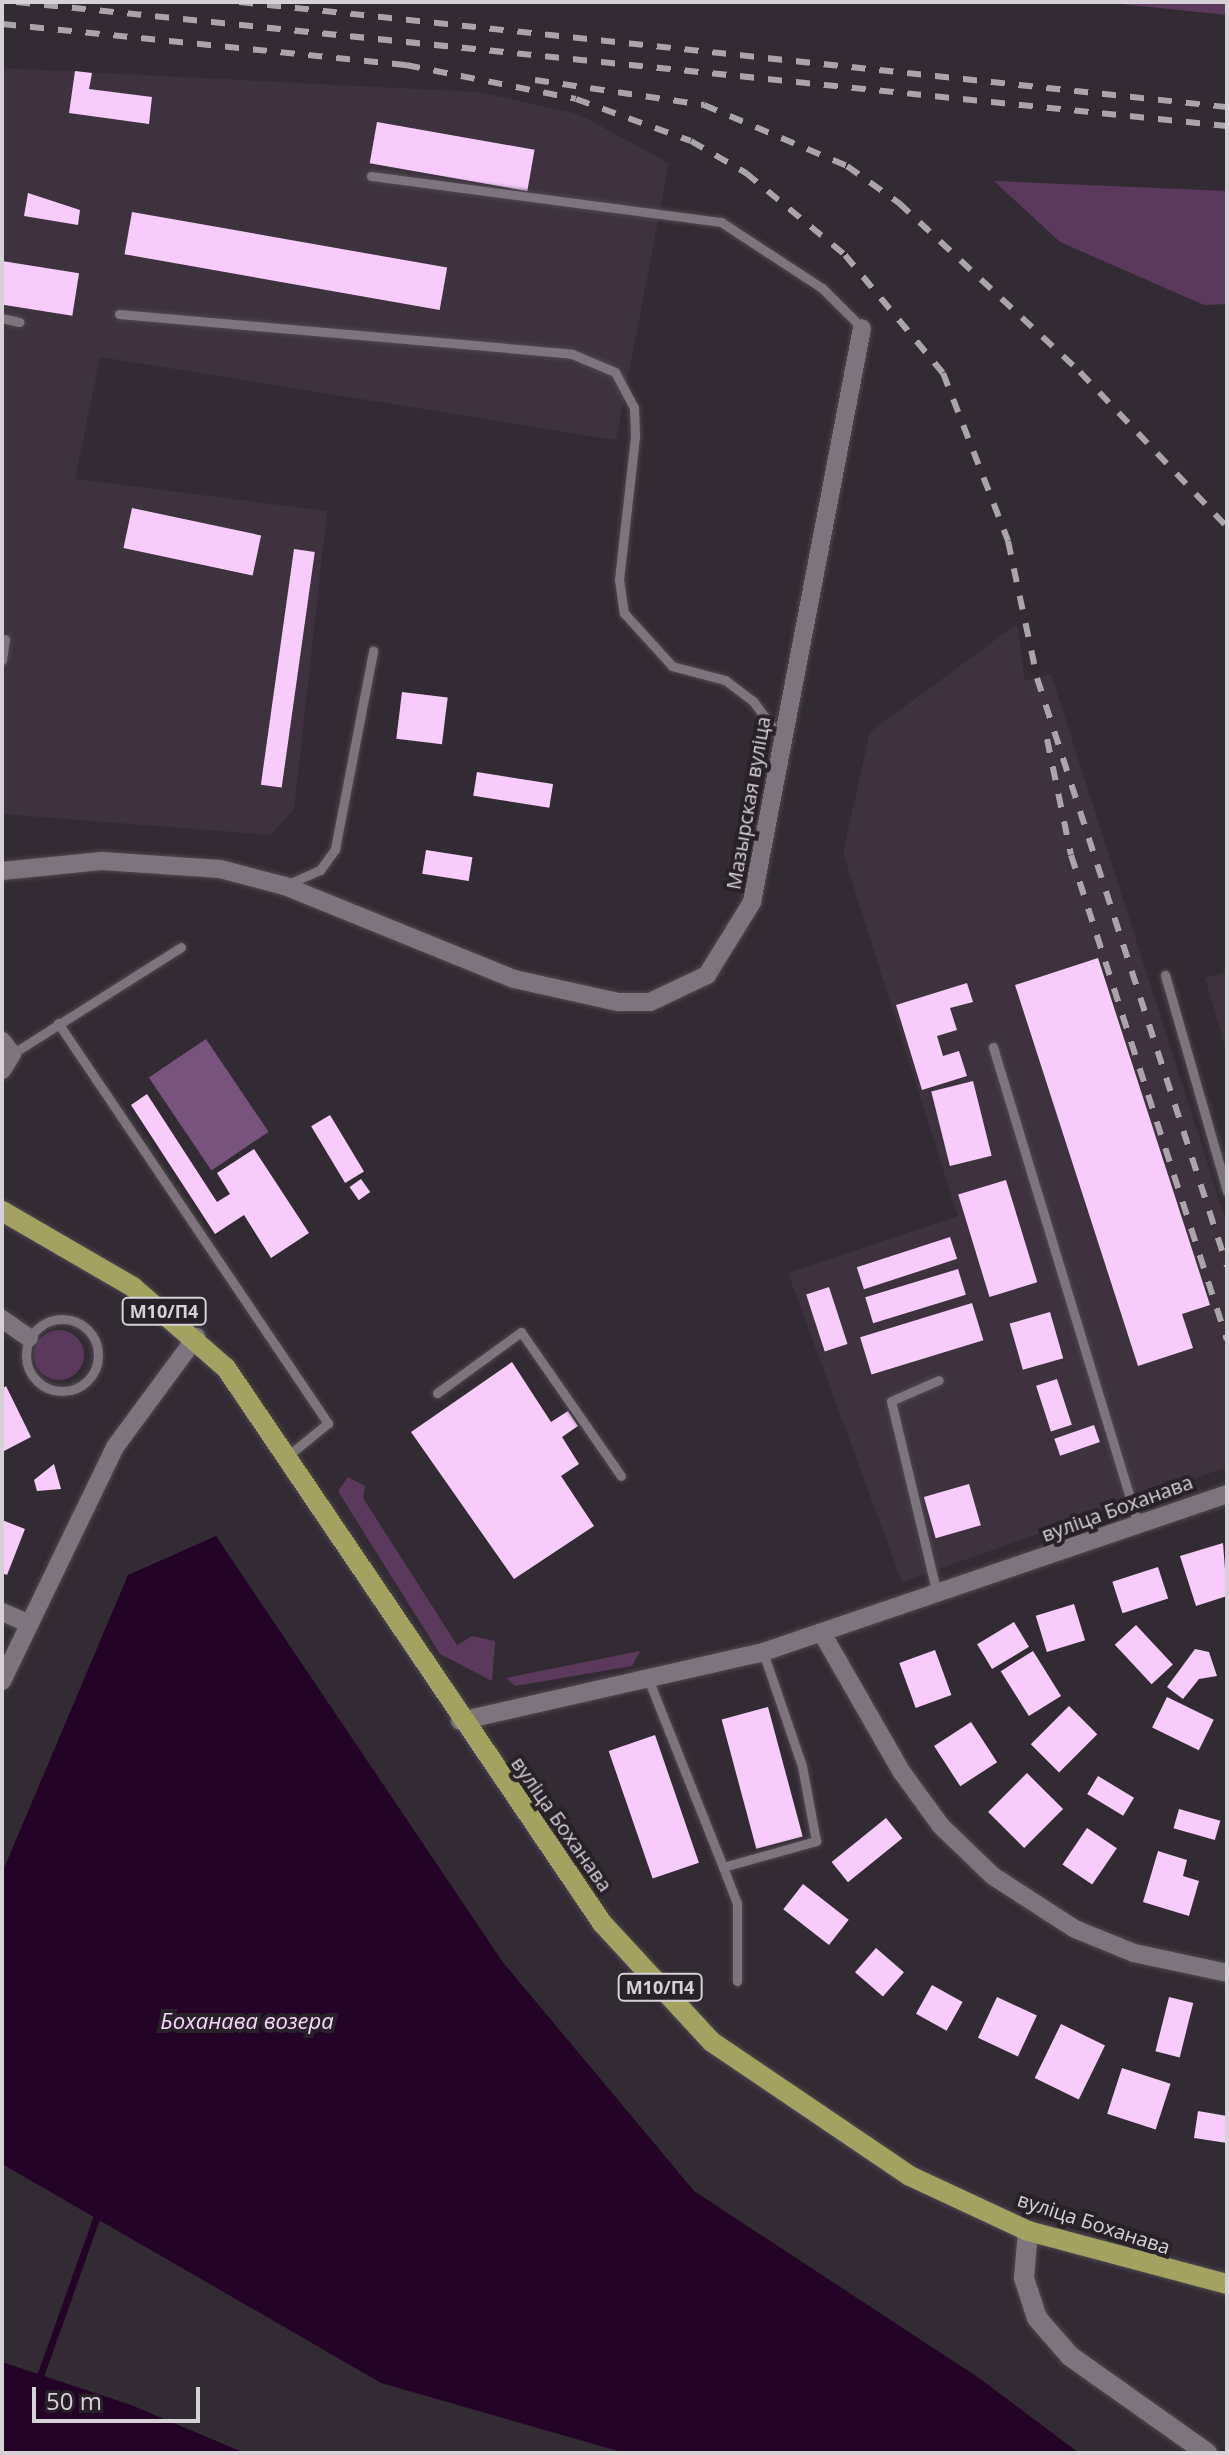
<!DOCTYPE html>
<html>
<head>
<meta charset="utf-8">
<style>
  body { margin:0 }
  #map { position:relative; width:1229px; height:2455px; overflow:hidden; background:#332b33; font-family:"Open Sans",sans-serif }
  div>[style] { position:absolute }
  .built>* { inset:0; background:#3e323f }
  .green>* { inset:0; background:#5a395d }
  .round { border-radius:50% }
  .forest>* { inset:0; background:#78537b; transform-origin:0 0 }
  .water>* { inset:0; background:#230426 }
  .stream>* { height:7px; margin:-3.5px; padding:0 3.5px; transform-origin:3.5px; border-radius:3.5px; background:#230426 }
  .building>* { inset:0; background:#f7ccfa; transform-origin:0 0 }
  .roads { filter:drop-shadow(0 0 2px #4f4850) drop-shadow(0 0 2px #4f4850) }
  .service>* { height:9px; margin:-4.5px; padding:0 4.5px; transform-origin:4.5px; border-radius:4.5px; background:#7e747e }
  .service>.ring { margin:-4.5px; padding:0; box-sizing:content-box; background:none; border:9px solid #7e747e; border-radius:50% }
  .minor>* { height:18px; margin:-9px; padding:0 9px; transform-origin:9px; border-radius:9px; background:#7e747e }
  .tertiary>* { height:20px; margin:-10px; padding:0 10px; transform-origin:10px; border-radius:10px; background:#7e747e }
  .primary>* { height:20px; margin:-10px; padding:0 10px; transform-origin:10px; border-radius:10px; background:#a3a261 }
  .rail>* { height:6px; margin-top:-3px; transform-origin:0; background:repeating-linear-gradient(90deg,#aba5ab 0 14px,transparent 0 28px) }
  span { translate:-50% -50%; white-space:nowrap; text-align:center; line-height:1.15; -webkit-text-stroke:8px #292129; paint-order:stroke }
  .shield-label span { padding:2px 6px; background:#292129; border:2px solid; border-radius:6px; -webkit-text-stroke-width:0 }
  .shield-label { font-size:18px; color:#d6d1d7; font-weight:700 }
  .street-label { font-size:20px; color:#d6d1d7 }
  .water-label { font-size:22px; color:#f9d5fc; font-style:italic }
  .frame { position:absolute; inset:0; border:4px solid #d6d1d7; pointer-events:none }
  .scale { position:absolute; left:32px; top:2387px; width:168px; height:36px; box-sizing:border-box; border:4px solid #d6d1d7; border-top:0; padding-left:10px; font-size:24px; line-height:28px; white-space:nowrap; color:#d6d1d7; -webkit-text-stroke:6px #292129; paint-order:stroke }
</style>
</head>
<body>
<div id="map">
  <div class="built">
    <i style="clip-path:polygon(2px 68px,478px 92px,578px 114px,669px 163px,616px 440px,100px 357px,75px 479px,327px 511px,294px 809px,271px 835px,2px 814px)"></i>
    <i style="clip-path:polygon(1017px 624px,1025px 681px,1051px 674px,1227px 1224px,1227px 1467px,902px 1582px,788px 1273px,958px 1216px,843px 853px,870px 732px)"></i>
    <i style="clip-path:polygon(1227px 972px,1227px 1054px,1205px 978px)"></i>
  </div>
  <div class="green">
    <i style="clip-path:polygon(1102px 2px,1227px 2px,1227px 15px)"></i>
    <i style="clip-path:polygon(994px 181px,1227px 191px,1227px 304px,1204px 305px,1060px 242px)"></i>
    <i class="round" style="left:34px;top:1330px;width:50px;height:50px"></i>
    <i style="clip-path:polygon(348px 1477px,365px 1486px,363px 1498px,457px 1645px,472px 1636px,495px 1641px,492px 1681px,440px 1654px,338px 1491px)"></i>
    <i style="clip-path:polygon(640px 1651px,632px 1666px,515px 1686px,506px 1678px)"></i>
  </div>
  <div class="forest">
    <i style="left:206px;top:1039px;width:112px;height:69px;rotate:56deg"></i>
  </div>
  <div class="water">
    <i style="clip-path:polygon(216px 1536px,502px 1961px,694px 2191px,979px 2378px,1079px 2453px,625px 2453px,381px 2383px,2px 2164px,2px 1873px,128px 1575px)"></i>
    <i style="clip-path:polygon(2px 2362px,131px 2405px,245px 2453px,2px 2453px)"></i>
  </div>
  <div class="stream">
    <i style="left:40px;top:2376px;width:167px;rotate:-70.4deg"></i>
  </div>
  <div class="building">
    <i style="clip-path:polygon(75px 71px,92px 73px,89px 89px,152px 97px,149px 124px,69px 113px)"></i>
    <i style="left:377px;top:122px;width:160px;height:42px;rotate:10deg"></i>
    <i style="clip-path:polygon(28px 193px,80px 210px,78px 225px,24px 216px)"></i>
    <i style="left:132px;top:212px;width:320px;height:43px;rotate:10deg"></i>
    <i style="left:2px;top:261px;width:78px;height:43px;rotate:9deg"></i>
    <i style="left:132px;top:508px;width:132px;height:41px;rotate:12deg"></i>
    <i style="left:294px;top:549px;width:21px;height:238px;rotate:8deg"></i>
    <i style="left:402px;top:692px;width:46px;height:47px;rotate:7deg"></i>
    <i style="left:477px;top:772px;width:77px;height:24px;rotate:9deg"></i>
    <i style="left:426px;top:850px;width:47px;height:24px;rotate:9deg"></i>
    <i style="clip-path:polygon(1098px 958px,1210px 1305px,1182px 1314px,1193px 1348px,1138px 1366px,1015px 985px)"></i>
    <i style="clip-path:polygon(967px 983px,973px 1002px,950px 1008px,957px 1030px,937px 1036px,943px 1056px,959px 1051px,967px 1076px,922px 1090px,896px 1005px)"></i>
    <i style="left:973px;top:1081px;width:77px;height:43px;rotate:76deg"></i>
    <i style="clip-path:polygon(147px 1094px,217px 1202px,230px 1194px,217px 1173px,254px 1149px,309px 1233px,271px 1258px,244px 1215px,215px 1234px,131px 1105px)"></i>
    <i style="left:330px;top:1115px;width:66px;height:22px;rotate:59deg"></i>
    <i style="left:361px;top:1179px;width:16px;height:14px;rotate:55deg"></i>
    <i style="left:1006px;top:1180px;width:107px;height:50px;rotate:73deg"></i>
    <i style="left:950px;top:1237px;width:23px;height:98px;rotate:72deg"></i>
    <i style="left:958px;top:1269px;width:27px;height:97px;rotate:73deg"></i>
    <i style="left:829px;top:1287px;width:60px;height:24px;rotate:72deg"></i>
    <i style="left:972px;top:1303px;width:39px;height:117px;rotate:73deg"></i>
    <i style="left:1050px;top:1312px;width:48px;height:42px;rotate:74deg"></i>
    <i style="clip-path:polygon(512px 1362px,551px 1422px,568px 1411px,578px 1426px,562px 1437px,579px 1464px,561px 1476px,594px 1526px,514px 1579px,411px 1432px)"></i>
    <i style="left:1057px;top:1379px;width:48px;height:22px;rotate:72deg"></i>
    <i style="clip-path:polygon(6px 1386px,31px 1437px,2px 1452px,2px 1389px)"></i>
    <i style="left:1094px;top:1425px;width:18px;height:42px;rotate:71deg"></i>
    <i style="clip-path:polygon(54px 1464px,61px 1489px,37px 1491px,34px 1480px)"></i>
    <i style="left:969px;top:1484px;width:43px;height:47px;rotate:74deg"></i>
    <i style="clip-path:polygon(2px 1520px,25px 1529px,7px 1575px,2px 1573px)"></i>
    <i style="clip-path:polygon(1223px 1543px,1227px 1596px,1196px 1606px,1180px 1556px)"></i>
    <i style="left:1158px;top:1567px;width:33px;height:48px;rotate:72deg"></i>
    <i style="left:1074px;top:1604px;width:38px;height:40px;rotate:73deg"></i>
    <i style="left:1014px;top:1622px;width:29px;height:43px;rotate:59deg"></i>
    <i style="left:1136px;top:1625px;width:54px;height:29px;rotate:47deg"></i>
    <i style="clip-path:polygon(1195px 1649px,1209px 1652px,1217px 1676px,1199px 1679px,1183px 1699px,1167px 1687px)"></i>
    <i style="left:935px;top:1650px;width:48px;height:38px;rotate:70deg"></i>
    <i style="left:1033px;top:1651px;width:53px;height:38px;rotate:58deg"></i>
    <i style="left:1167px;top:1697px;width:52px;height:34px;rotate:26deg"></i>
    <i style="left:1069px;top:1706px;width:40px;height:54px;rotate:45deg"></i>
    <i style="left:768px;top:1707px;width:134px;height:48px;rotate:75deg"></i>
    <i style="left:971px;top:1722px;width:48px;height:44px;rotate:57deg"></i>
    <i style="left:655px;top:1735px;width:135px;height:49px;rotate:71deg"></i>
    <i style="left:1027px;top:1773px;width:51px;height:55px;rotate:45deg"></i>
    <i style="left:1098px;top:1776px;width:42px;height:21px;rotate:31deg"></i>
    <i style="left:1179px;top:1809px;width:43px;height:20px;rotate:16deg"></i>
    <i style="left:886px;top:1818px;width:26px;height:70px;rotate:51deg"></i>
    <i style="left:1087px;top:1828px;width:36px;height:44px;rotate:34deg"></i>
    <i style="clip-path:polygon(1158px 1851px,1187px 1860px,1183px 1876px,1199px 1881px,1189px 1916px,1143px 1902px)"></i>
    <i style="left:803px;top:1884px;width:58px;height:32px;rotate:38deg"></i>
    <i style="left:876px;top:1948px;width:37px;height:32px;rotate:41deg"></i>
    <i style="left:932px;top:1985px;width:35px;height:33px;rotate:29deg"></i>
    <i style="left:997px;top:1997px;width:44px;height:45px;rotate:25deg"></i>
    <i style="left:1169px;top:1997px;width:25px;height:56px;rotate:14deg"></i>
    <i style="left:1061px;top:2024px;width:49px;height:60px;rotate:26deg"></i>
    <i style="left:1122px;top:2068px;width:51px;height:48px;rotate:18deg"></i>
    <i style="clip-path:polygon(1198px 2111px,1227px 2116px,1227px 2143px,1194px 2138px)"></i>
  </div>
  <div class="roads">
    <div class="service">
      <i style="left:371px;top:176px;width:353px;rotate:7.5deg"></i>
      <i style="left:721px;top:222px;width:121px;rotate:33.2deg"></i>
      <i style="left:822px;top:288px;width:57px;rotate:45deg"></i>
      <i style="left:119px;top:314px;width:455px;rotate:5deg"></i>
      <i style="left:572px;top:354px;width:47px;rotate:22.7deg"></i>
      <i style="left:615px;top:372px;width:40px;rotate:62deg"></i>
      <i style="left:634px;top:407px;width:30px;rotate:88deg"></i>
      <i style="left:635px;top:437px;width:143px;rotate:96.4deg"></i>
      <i style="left:619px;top:579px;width:34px;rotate:82deg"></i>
      <i style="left:624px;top:613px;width:72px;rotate:47.8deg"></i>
      <i style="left:672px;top:666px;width:55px;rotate:14.8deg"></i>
      <i style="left:725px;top:680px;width:35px;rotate:37deg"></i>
      <i style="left:753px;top:701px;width:49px;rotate:53.4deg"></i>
      <i style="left:2px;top:318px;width:18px;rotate:13deg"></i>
      <i style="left:2px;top:660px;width:21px;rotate:-82deg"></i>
      <i style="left:288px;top:884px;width:35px;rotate:-24deg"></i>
      <i style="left:320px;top:870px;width:26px;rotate:-54deg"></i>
      <i style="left:335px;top:849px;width:202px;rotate:-79.1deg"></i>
      <i style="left:1165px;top:975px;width:225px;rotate:74deg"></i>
      <i style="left:58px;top:1023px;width:483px;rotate:56deg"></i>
      <i style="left:328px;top:1423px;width:49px;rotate:140.8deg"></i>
      <i style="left:993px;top:1047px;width:499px;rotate:73.1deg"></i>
      <i style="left:12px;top:1054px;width:200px;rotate:-32.3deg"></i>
      <i class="ring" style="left:26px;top:1319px;width:63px;height:63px"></i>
      <i style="left:437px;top:1393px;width:104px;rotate:-36deg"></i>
      <i style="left:521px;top:1332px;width:175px;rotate:55.2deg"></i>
      <i style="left:937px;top:1594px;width:198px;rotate:-103.4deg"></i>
      <i style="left:891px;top:1401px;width:52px;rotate:-23.6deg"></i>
      <i style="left:649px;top:1681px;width:200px;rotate:68.3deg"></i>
      <i style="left:723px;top:1867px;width:97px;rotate:-15.6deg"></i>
      <i style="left:816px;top:1841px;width:76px;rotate:-100.6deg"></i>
      <i style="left:802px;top:1766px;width:120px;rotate:-108.9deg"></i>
      <i style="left:723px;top:1867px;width:39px;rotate:69deg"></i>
      <i style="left:737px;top:1903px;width:78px;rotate:90deg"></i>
    </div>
    <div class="minor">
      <i style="left:2px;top:871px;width:100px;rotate:-5.7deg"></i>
      <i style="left:102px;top:861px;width:118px;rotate:3.9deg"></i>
      <i style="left:220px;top:869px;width:67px;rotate:14.7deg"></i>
      <i style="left:285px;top:886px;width:247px;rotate:22.1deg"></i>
      <i style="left:514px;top:979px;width:107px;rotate:12.5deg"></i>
      <i style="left:618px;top:1002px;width:32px"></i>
      <i style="left:650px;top:1002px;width:63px;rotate:-25.3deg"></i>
      <i style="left:707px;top:975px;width:86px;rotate:-58.3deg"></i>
      <i style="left:752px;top:902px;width:584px;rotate:-79.15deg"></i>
      <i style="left:2px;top:1041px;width:16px;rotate:52deg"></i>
      <i style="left:12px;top:1054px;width:19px;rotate:122deg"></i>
      <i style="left:2px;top:1319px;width:33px;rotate:35deg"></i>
      <i style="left:2px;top:1612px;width:30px;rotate:23deg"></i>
      <i style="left:822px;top:1633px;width:159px;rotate:60.2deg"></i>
      <i style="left:901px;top:1771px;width:68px;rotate:54deg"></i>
      <i style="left:941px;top:1826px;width:72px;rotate:43.9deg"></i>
      <i style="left:993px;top:1876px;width:98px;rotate:32.9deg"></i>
      <i style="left:1075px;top:1929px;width:64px;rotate:22.1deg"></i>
      <i style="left:1134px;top:1953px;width:95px;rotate:12.1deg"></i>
      <i style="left:2px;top:1681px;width:260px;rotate:-64.2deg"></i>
      <i style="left:115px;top:1447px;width:137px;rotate:-53.6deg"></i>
      <i style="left:460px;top:1721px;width:311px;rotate:-12.8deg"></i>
      <i style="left:763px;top:1652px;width:490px;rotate:-18.8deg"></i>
    </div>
    <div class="tertiary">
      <i style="left:1028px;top:2231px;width:47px;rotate:94.9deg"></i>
      <i style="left:1024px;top:2278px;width:42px;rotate:72deg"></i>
      <i style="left:1037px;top:2318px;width:50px;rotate:49deg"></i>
      <i style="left:1070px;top:2356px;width:168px;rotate:35.3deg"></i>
    </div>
    <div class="primary">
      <i style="left:2px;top:1211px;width:151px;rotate:30.1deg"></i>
      <i style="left:133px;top:1287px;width:123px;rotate:41.1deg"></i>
      <i style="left:226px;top:1368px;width:670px;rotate:55.88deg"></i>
      <i style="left:602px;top:1923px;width:162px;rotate:47.3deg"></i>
      <i style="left:712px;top:2042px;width:239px;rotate:34.1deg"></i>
      <i style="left:910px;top:2176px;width:130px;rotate:25deg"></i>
      <i style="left:1028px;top:2231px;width:206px;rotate:14.9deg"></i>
    </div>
  </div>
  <div class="rail">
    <i style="left:16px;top:2px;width:1217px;rotate:5.85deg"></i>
    <i style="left:239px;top:2px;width:994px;rotate:6.07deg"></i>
    <i style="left:2px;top:24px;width:415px;rotate:5.8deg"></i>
    <i style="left:406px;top:65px;width:173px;rotate:11.3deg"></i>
    <i style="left:576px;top:99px;width:122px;rotate:20.1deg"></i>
    <i style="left:691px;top:141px;width:64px;rotate:30.2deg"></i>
    <i style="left:746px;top:173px;width:129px;rotate:39.6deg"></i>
    <i style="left:845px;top:255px;width:153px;rotate:50.3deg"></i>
    <i style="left:943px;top:373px;width:180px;rotate:68.8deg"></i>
    <i style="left:1008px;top:541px;width:140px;rotate:78deg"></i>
    <i style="left:1037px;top:678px;width:618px;rotate:72.09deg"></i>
    <i style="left:535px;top:80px;width:171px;rotate:8.4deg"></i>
    <i style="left:704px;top:105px;width:155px;rotate:23.1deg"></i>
    <i style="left:847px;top:166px;width:64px;rotate:35.4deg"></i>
    <i style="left:899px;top:203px;width:248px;rotate:43deg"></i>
    <i style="left:1080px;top:372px;width:214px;rotate:46.5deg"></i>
    <i style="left:1047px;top:739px;width:118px;rotate:78.3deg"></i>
    <i style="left:1071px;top:855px;width:509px;rotate:72.17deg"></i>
  </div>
  <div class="shield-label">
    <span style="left:164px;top:1311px">М10/П4</span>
    <span style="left:660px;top:1987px">М10/П4</span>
  </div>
  <div class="street-label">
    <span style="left:748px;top:803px;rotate:-80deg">Мазырская вуліца</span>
    <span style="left:1117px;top:1508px;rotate:-20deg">вуліца Боханава</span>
    <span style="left:562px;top:1824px;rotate:55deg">вуліца Боханава</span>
    <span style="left:1094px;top:2223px;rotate:18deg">вуліца Боханава</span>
  </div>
  <div class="water-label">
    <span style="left:247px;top:2021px">Боханава возера</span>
  </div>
  <div class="frame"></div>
  <div class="scale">50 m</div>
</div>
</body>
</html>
